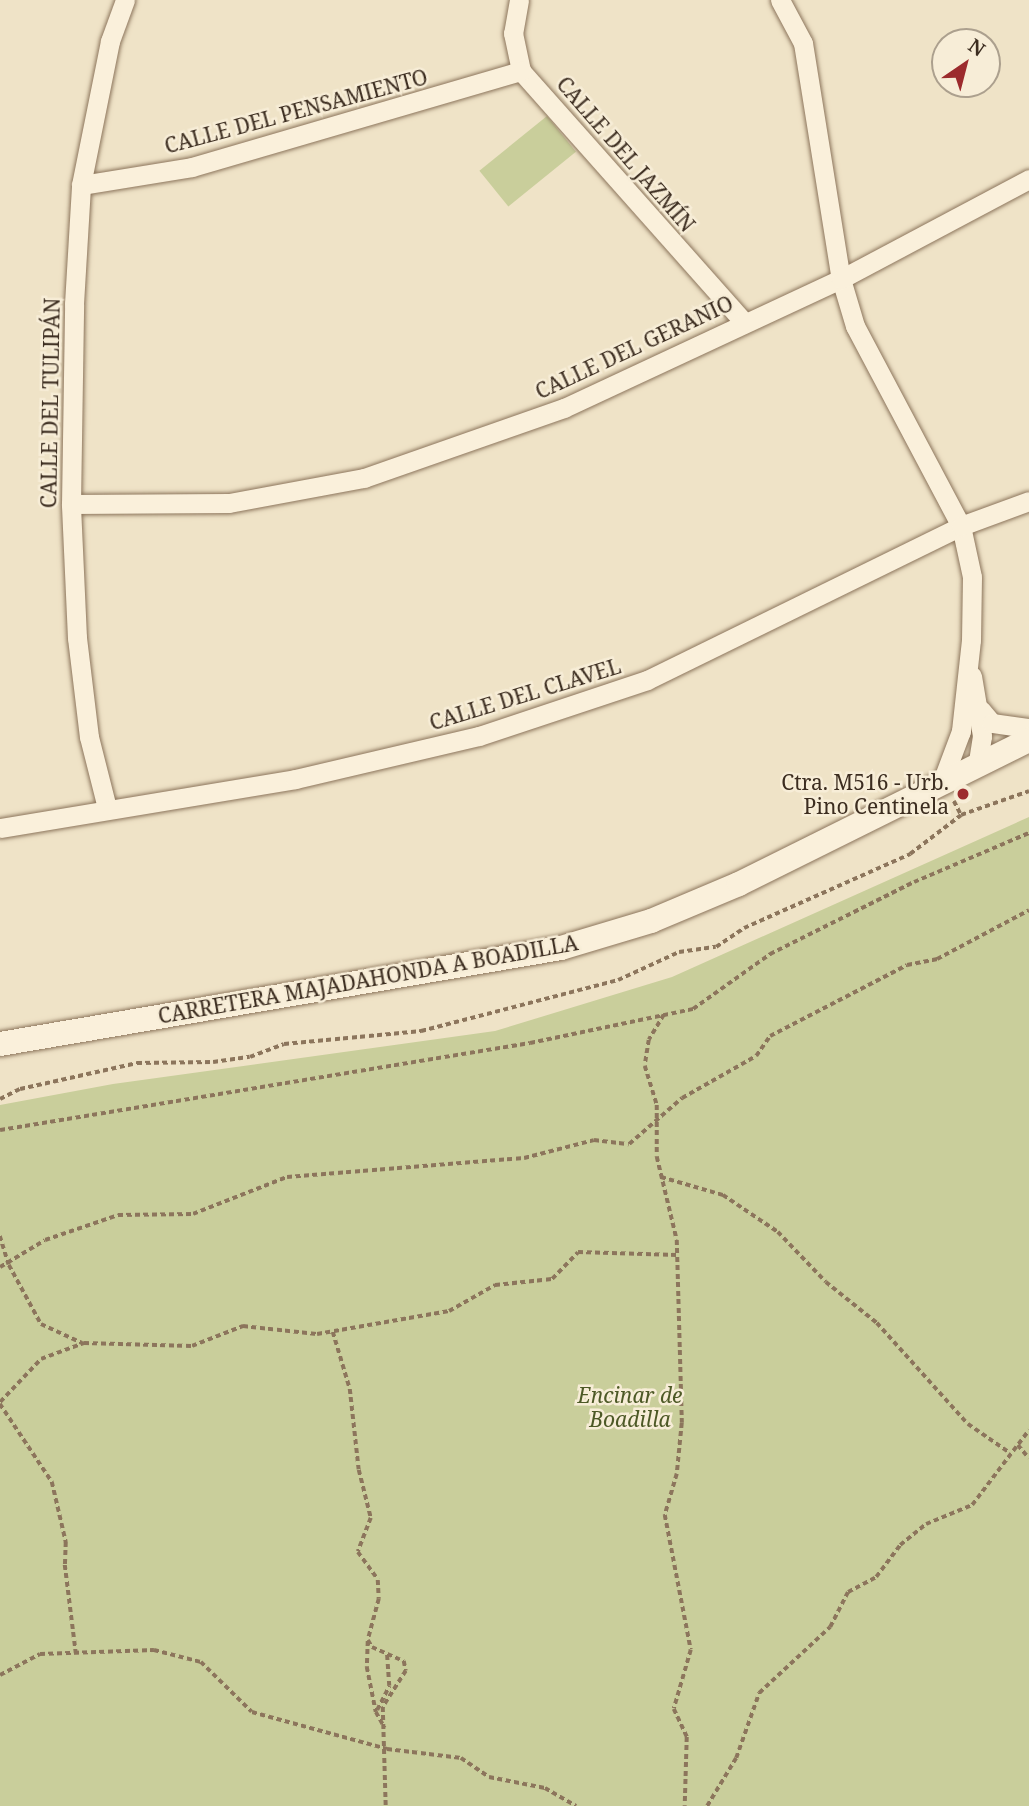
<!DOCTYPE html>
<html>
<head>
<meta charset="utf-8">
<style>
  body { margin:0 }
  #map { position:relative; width:1029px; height:1806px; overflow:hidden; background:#efe3c7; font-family:"Noto Serif",serif }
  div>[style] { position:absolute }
  .green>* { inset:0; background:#c9ce9b; transform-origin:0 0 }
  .path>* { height:3.5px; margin-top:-1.75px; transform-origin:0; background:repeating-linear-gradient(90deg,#8c755c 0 5px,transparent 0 8.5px) }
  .roads { filter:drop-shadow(0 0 2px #8c755c) drop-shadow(0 0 2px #8c755c) }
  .minor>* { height:19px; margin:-9.5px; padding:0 9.5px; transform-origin:9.5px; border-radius:9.5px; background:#faf0db }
  .tertiary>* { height:24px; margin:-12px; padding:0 12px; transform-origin:12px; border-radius:12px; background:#faf0db }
  .dots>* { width:19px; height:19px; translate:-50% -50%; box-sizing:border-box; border:4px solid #f7edd7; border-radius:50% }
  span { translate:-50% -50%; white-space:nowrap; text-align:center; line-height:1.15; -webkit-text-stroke:5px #f7edd7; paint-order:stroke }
  .street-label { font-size:21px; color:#3c2d20 }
  .poi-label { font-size:21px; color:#3c2d20 }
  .right { translate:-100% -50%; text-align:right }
  .park-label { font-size:21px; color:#4d5926; font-style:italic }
  .north { position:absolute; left:931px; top:28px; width:70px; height:70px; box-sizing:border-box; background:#f7edd7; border:2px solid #aca08e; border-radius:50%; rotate:35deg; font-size:19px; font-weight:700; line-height:28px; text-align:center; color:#3c2d20 }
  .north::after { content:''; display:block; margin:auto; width:24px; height:32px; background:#9c2b2d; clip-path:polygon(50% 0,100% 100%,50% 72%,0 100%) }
</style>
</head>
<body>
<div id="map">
  <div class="green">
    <i style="left:547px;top:116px;width:46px;height:87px;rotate:51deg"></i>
    <i style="clip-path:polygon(1029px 817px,1029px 1806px,0 1806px,0 1105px,113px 1084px,495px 1031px,672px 977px)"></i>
  </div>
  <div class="path">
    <i style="left:954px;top:801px;width:16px;rotate:63deg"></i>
    <i style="left:664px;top:1015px;width:29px;rotate:121deg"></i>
    <i style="left:649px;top:1040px;width:26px;rotate:99deg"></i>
    <i style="left:645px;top:1066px;width:41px;rotate:72.9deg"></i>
    <i style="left:657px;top:1105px;width:52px;rotate:90deg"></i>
    <i style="left:657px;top:1157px;width:85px;rotate:76.5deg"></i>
    <i style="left:677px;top:1240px;width:183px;rotate:88.4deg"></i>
    <i style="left:682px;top:1423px;width:51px;rotate:95.6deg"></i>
    <i style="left:677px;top:1474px;width:43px;rotate:106.3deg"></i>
    <i style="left:665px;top:1515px;width:137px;rotate:79.1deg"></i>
    <i style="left:691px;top:1650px;width:61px;rotate:106.1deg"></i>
    <i style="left:674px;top:1709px;width:31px;rotate:65deg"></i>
    <i style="left:687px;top:1737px;width:69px;rotate:91.7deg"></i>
    <i style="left:0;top:1099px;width:22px;rotate:-27deg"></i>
    <i style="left:20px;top:1089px;width:120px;rotate:-12.5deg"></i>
    <i style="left:137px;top:1063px;width:76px;rotate:-0.8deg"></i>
    <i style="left:213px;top:1062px;width:37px;rotate:-8deg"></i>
    <i style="left:250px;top:1057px;width:36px;rotate:-21deg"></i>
    <i style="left:284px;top:1044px;width:138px;rotate:-5.4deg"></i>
    <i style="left:421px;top:1031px;width:203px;rotate:-14.5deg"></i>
    <i style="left:618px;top:980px;width:67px;rotate:-24.7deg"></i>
    <i style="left:679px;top:952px;width:37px;rotate:-8deg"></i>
    <i style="left:716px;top:947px;width:34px;rotate:-34deg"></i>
    <i style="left:744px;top:928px;width:182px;rotate:-24deg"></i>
    <i style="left:910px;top:854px;width:64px;rotate:-37.4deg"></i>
    <i style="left:961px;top:815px;width:72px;rotate:-19.4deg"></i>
    <i style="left:0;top:1130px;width:537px;rotate:-9.32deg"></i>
    <i style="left:530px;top:1043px;width:167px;rotate:-11.8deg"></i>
    <i style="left:693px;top:1009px;width:95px;rotate:-35.5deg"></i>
    <i style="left:770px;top:954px;width:161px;rotate:-26.6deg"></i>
    <i style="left:914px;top:882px;width:125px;rotate:-23.1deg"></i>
    <i style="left:661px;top:1177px;width:65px;rotate:16.2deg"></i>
    <i style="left:723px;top:1195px;width:66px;rotate:33.9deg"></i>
    <i style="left:778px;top:1232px;width:69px;rotate:46.2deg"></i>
    <i style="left:826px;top:1282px;width:65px;rotate:38.8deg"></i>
    <i style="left:877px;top:1323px;width:136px;rotate:48deg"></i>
    <i style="left:968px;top:1424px;width:51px;rotate:34.6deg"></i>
    <i style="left:0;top:1236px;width:30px;rotate:73deg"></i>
    <i style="left:9px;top:1265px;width:67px;rotate:61.5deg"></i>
    <i style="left:41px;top:1324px;width:45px;rotate:24.9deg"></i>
    <i style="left:0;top:1267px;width:52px;rotate:-31deg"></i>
    <i style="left:45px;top:1240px;width:77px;rotate:-18.9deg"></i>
    <i style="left:118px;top:1215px;width:75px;rotate:-0.8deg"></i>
    <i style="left:193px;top:1214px;width:101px;rotate:-21.5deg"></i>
    <i style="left:287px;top:1177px;width:238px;rotate:-4.6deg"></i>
    <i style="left:524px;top:1158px;width:72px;rotate:-14.4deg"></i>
    <i style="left:594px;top:1140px;width:35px;rotate:7deg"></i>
    <i style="left:629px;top:1144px;width:70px;rotate:-41deg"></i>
    <i style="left:682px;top:1098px;width:85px;rotate:-29.6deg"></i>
    <i style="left:756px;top:1056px;width:24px;rotate:-55deg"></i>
    <i style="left:770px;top:1036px;width:154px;rotate:-27.4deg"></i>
    <i style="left:907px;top:965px;width:31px;rotate:-11deg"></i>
    <i style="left:937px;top:959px;width:104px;rotate:-28deg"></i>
    <i style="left:333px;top:1332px;width:59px;rotate:73.4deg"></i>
    <i style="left:350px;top:1389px;width:81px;rotate:83.7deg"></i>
    <i style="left:359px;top:1470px;width:49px;rotate:76deg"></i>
    <i style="left:371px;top:1518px;width:36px;rotate:111deg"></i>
    <i style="left:358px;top:1552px;width:34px;rotate:54deg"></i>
    <i style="left:378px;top:1580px;width:19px;rotate:87deg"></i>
    <i style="left:379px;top:1599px;width:42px;rotate:105deg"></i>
    <i style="left:368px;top:1640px;width:8px;rotate:60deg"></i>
    <i style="left:372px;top:1647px;width:35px;rotate:24deg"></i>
    <i style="left:404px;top:1661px;width:10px;rotate:79deg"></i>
    <i style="left:406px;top:1671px;width:43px;rotate:122.6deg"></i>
    <i style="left:383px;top:1707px;width:99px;rotate:88.3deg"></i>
    <i style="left:0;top:1402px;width:59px;rotate:-46.4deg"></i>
    <i style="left:41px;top:1359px;width:46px;rotate:-20.4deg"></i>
    <i style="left:84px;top:1343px;width:108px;rotate:1.6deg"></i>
    <i style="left:192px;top:1346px;width:55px;rotate:-21.4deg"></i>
    <i style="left:243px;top:1326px;width:74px;rotate:6.2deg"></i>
    <i style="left:317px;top:1334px;width:134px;rotate:-9.9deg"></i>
    <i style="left:449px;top:1311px;width:53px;rotate:-29.5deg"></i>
    <i style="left:495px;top:1285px;width:57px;rotate:-6deg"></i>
    <i style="left:552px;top:1279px;width:37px;rotate:-46deg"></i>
    <i style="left:578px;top:1252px;width:99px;rotate:1.7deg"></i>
    <i style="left:0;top:1404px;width:94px;rotate:56.3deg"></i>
    <i style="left:52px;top:1482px;width:62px;rotate:76.9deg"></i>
    <i style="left:66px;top:1542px;width:23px;rotate:92deg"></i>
    <i style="left:65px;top:1565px;width:89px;rotate:82.9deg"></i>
    <i style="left:1018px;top:1445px;width:17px;rotate:50deg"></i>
    <i style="left:368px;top:1641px;width:26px;rotate:92deg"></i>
    <i style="left:367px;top:1667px;width:46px;rotate:78.7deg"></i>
    <i style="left:376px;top:1712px;width:18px;rotate:61deg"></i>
    <i style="left:0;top:1675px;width:45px;rotate:-27.7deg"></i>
    <i style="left:40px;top:1654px;width:114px;rotate:-2deg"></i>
    <i style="left:154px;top:1650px;width:49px;rotate:14.3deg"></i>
    <i style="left:201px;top:1662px;width:71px;rotate:44.4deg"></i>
    <i style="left:252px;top:1712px;width:140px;rotate:15.3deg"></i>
    <i style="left:387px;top:1749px;width:75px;rotate:6.9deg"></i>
    <i style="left:461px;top:1758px;width:34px;rotate:34deg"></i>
    <i style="left:489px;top:1777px;width:57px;rotate:11.1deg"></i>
    <i style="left:545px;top:1788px;width:36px;rotate:30deg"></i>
    <i style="left:377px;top:1710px;width:27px;rotate:-63deg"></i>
    <i style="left:389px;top:1686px;width:31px;rotate:-94deg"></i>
    <i style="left:707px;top:1806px;width:56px;rotate:-58.9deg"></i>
    <i style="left:736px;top:1758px;width:69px;rotate:-70.5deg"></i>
    <i style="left:759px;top:1693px;width:97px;rotate:-42.9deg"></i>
    <i style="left:830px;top:1627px;width:39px;rotate:-63deg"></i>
    <i style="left:848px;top:1592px;width:32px;rotate:-28deg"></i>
    <i style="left:876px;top:1577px;width:40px;rotate:-53deg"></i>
    <i style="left:900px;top:1545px;width:33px;rotate:-39deg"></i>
    <i style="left:926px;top:1524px;width:50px;rotate:-22.4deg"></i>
    <i style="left:972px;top:1505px;width:94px;rotate:-52.8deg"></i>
  </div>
  <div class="roads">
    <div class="minor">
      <i style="left:519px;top:0;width:34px;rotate:100deg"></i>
      <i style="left:513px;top:33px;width:39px;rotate:78deg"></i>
      <i style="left:521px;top:71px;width:334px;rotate:48.4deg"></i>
      <i style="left:780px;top:0;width:49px;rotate:61.9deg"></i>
      <i style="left:803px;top:43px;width:239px;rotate:80.9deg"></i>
      <i style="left:841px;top:279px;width:49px;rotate:73.4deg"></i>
      <i style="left:855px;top:326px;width:226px;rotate:62.1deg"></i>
      <i style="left:961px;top:526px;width:52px;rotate:77.8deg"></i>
      <i style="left:972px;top:577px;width:63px;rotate:90.9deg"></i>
      <i style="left:971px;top:640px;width:92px;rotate:96.3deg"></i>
      <i style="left:961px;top:731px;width:51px;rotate:110.6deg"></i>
      <i style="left:81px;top:185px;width:112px;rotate:-9.2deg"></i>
      <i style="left:192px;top:167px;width:343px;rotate:-16.3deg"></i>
      <i style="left:71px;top:504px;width:158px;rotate:-0.4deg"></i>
      <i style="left:229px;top:503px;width:137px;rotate:-10.5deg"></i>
      <i style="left:364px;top:478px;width:212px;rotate:-19.3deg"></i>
      <i style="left:564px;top:408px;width:306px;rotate:-25deg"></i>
      <i style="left:841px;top:279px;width:213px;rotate:-28deg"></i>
      <i style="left:972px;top:676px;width:61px;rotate:80.5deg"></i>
      <i style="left:982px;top:736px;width:30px;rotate:99deg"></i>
      <i style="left:981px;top:710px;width:17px;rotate:50deg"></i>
      <i style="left:992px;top:723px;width:37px;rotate:8deg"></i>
      <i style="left:107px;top:808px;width:73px;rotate:-104.2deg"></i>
      <i style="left:89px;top:737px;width:100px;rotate:-96.9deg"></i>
      <i style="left:77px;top:638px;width:134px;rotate:-92.6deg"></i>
      <i style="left:71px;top:504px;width:200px;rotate:-89.1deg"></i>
      <i style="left:74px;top:304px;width:119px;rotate:-86.6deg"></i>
      <i style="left:81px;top:185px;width:147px;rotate:-78.6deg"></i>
      <i style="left:110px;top:41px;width:44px;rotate:-69.9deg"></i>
      <i style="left:0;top:828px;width:299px;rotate:-9.4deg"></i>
      <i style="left:295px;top:779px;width:189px;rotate:-13.2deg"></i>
      <i style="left:479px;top:736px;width:177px;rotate:-18.4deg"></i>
      <i style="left:647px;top:680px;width:350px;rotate:-26.1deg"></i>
      <i style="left:961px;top:526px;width:72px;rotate:-20.2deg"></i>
    </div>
    <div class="tertiary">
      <i style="left:0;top:1044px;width:569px;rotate:-9.71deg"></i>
      <i style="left:561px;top:948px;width:94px;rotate:-16.7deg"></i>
      <i style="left:651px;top:921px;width:95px;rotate:-22.8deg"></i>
      <i style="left:739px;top:884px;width:324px;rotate:-26.4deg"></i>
    </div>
  </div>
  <div class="dots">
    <i style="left:963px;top:794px;background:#9c2b2d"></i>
  </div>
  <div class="street-label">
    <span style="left:296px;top:111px;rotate:-15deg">CALLE DEL PENSAMIENTO</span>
    <span style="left:626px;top:154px;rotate:49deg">CALLE DEL JAZMÍN</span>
    <span style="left:634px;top:347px;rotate:-25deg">CALLE DEL GERANIO</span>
    <span style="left:50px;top:403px;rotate:-89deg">CALLE DEL TULIPÁN</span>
    <span style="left:525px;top:694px;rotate:-17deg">CALLE DEL CLAVEL</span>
    <span style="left:368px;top:979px;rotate:-10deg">CARRETERA MAJADAHONDA A BOADILLA</span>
  </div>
  <div class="poi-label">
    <span class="right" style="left:949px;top:794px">Ctra. M516 - Urb.<br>Pino Centinela</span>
  </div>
  <div class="park-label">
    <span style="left:630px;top:1407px">Encinar de<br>Boadilla</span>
  </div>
  <div class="north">N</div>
</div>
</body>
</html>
